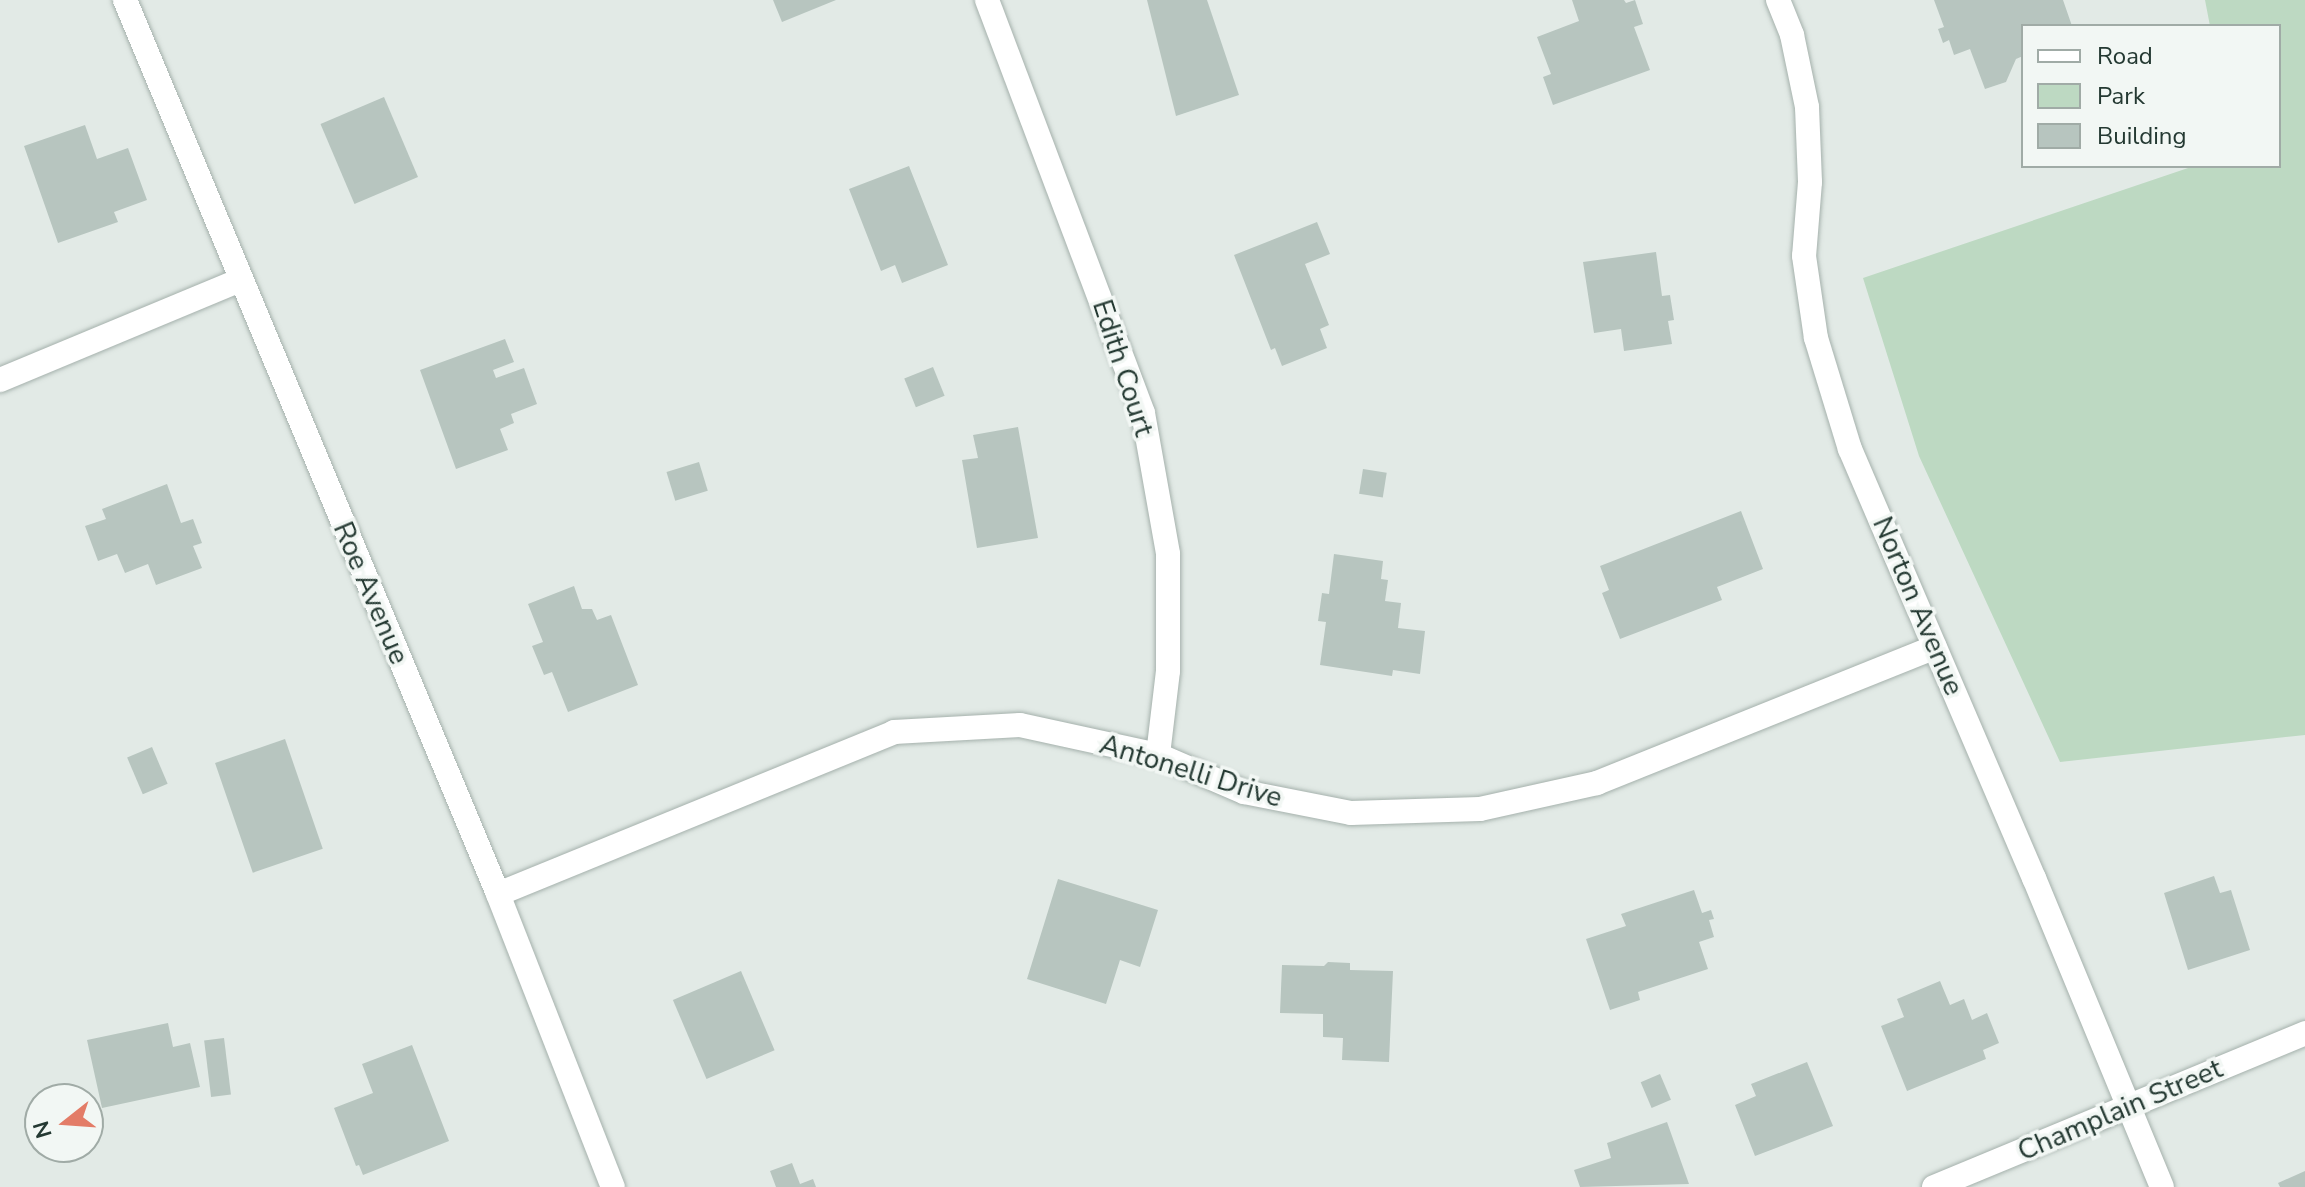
<!DOCTYPE html>
<html>
<head>
<meta charset="utf-8">
<style>
  body { margin:0 }
  #map { position:relative; width:2305px; height:1187px; overflow:hidden; background:#e2eae6; font-family:"Nunito Sans",sans-serif }
  div>[style] { position:absolute }
  .green>* { inset:0; background:#bdd9c2 }
  .building>* { inset:0; background:#b7c5bf; transform-origin:0 0 }
  .roads { filter:drop-shadow(0 0 2px #a5b1ac) drop-shadow(0 0 2px #a5b1ac) }
  .minor>* { height:24px; margin:-12px; padding:0 12px; transform-origin:12px; border-radius:12px; background:#fff }
  span { translate:-50% -50%; white-space:nowrap; text-align:center; line-height:1.15; -webkit-text-stroke:7px #f2f7f4; paint-order:stroke }
  .street-label { font-size:28px; color:#243932 }
  .legend { position:absolute; left:2021px; top:24px; width:260px; height:144px; box-sizing:border-box; background:#f2f7f4; border:2px solid #a0aba6; margin:0; padding:10px 14px; list-style:none; font-size:24px; color:#243932 }
  .legend li { display:flex; align-items:center; gap:16px; height:40px }
  .legend b { width:40px; border:2px solid #a0aba6 }
  .north { position:absolute; left:24px; top:1083px; width:80px; height:80px; box-sizing:border-box; background:#f2f7f4; border:2px solid #a0aba6; border-radius:50%; rotate:253deg; font-size:22px; font-weight:700; line-height:32px; text-align:center; color:#243932 }
  .north::after { content:''; display:block; margin:auto; width:28px; height:36px; background:#e37c67; clip-path:polygon(50% 0,100% 100%,50% 72%,0 100%) }
</style>
</head>
<body>
<div id="map">
  <div class="green">
    <i style="clip-path:polygon(2205px 0,2305px 0,2305px 735px,2060px 762px,1919px 456px,1863px 278px,2194px 166px,2279px 166px,2279px 26px,2210px 26px)"></i>
  </div>
  <div class="building">
    <i style="clip-path:polygon(773px 0,836px 0,782px 22px)"></i>
    <i style="clip-path:polygon(1147px 0,1207px 0,1239px 95px,1176px 116px)"></i>
    <i style="clip-path:polygon(1572px 0,1624px 0,1626px 3px,1635px 0,1643px 24px,1634px 27px,1650px 70px,1553px 105px,1543px 77px,1551px 74px,1537px 37px,1579px 21px)"></i>
    <i style="clip-path:polygon(1934px 0,2063px 0,2072px 26px,2023px 26px,2023px 56px,2016px 59px,2006px 82px,1985px 89px,1970px 49px,1954px 55px,1949px 40px,1943px 43px,1938px 29px,1944px 27px)"></i>
    <i style="left:384px;top:97px;width:87px;height:69px;rotate:67deg"></i>
    <i style="clip-path:polygon(85px 125px,97px 159px,128px 148px,147px 200px,114px 212px,118px 222px,58px 243px,24px 146px)"></i>
    <i style="clip-path:polygon(909px 166px,948px 265px,902px 283px,895px 265px,881px 271px,849px 189px)"></i>
    <i style="clip-path:polygon(1317px 222px,1330px 254px,1305px 264px,1329px 325px,1320px 329px,1327px 348px,1282px 366px,1275px 348px,1271px 350px,1234px 255px)"></i>
    <i style="clip-path:polygon(1656px 252px,1662px 296px,1670px 295px,1674px 320px,1668px 321px,1672px 344px,1624px 351px,1621px 329px,1594px 333px,1583px 262px)"></i>
    <i style="clip-path:polygon(505px 339px,514px 362px,493px 370px,496px 378px,524px 368px,537px 404px,511px 414px,514px 423px,500px 429px,508px 450px,456px 469px,420px 370px)"></i>
    <i style="left:933px;top:367px;width:31px;height:31px;rotate:68deg"></i>
    <i style="clip-path:polygon(1018px 427px,1038px 538px,977px 548px,962px 460px,978px 458px,973px 435px)"></i>
    <i style="left:699px;top:462px;width:30px;height:34px;rotate:73deg"></i>
    <i style="left:1363px;top:469px;width:24px;height:25px;rotate:9deg"></i>
    <i style="clip-path:polygon(167px 484px,181px 523px,193px 519px,202px 543px,193px 546px,202px 568px,156px 585px,148px 564px,125px 573px,117px 554px,98px 561px,85px 526px,106px 519px,102px 509px)"></i>
    <i style="clip-path:polygon(1741px 511px,1763px 569px,1717px 587px,1722px 600px,1620px 639px,1602px 593px,1609px 590px,1600px 566px)"></i>
    <i style="clip-path:polygon(1334px 554px,1383px 561px,1381px 579px,1388px 580px,1385px 601px,1401px 603px,1398px 628px,1425px 631px,1420px 674px,1393px 670px,1392px 676px,1320px 665px,1326px 622px,1318px 621px,1322px 593px,1329px 594px)"></i>
    <i style="clip-path:polygon(574px 586px,582px 609px,592px 609px,597px 620px,611px 615px,638px 685px,568px 712px,552px 672px,544px 675px,532px 646px,543px 642px,528px 604px)"></i>
    <i style="left:285px;top:739px;width:116px;height:74px;rotate:71deg"></i>
    <i style="left:152px;top:747px;width:40px;height:27px;rotate:67deg"></i>
    <i style="clip-path:polygon(2214px 876px,2220px 893px,2231px 890px,2250px 950px,2188px 970px,2164px 893px)"></i>
    <i style="clip-path:polygon(1058px 879px,1158px 910px,1140px 967px,1120px 960px,1106px 1004px,1027px 979px)"></i>
    <i style="clip-path:polygon(1694px 890px,1702px 913px,1711px 910px,1714px 919px,1709px 920px,1714px 937px,1699px 942px,1708px 969px,1638px 992px,1640px 1000px,1610px 1010px,1586px 939px,1626px 926px,1621px 914px)"></i>
    <i style="clip-path:polygon(1328px 962px,1350px 963px,1350px 970px,1393px 971px,1389px 1062px,1342px 1060px,1343px 1038px,1323px 1037px,1323px 1014px,1280px 1013px,1282px 965px,1324px 966px)"></i>
    <i style="left:741px;top:971px;width:86px;height:74px;rotate:67deg"></i>
    <i style="clip-path:polygon(1940px 981px,1950px 1005px,1964px 999px,1972px 1020px,1987px 1013px,1999px 1043px,1983px 1050px,1986px 1059px,1907px 1091px,1881px 1026px,1904px 1017px,1897px 999px)"></i>
    <i style="clip-path:polygon(168px 1023px,173px 1047px,190px 1043px,200px 1087px,102px 1108px,87px 1040px)"></i>
    <i style="left:224px;top:1038px;width:57px;height:20px;rotate:83deg"></i>
    <i style="clip-path:polygon(412px 1045px,449px 1141px,363px 1175px,359px 1165px,356px 1166px,334px 1108px,373px 1093px,362px 1064px)"></i>
    <i style="clip-path:polygon(1807px 1062px,1833px 1126px,1755px 1156px,1735px 1105px,1756px 1096px,1751px 1084px)"></i>
    <i style="left:1660px;top:1074px;width:28px;height:21px;rotate:67deg"></i>
    <i style="clip-path:polygon(1667px 1122px,1689px 1184px,1580px 1187px,1574px 1170px,1611px 1158px,1607px 1143px)"></i>
    <i style="clip-path:polygon(792px 1163px,800px 1184px,813px 1179px,816px 1187px,776px 1187px,770px 1171px)"></i>
    <i style="clip-path:polygon(2305px 1171px,2305px 1187px,2280px 1187px,2278px 1183px)"></i>
  </div>
  <div class="roads">
    <div class="minor">
      <i style="left:125px;top:0;width:969px;rotate:67.35deg"></i>
      <i style="left:498px;top:894px;width:315px;rotate:68.6deg"></i>
      <i style="left:987px;top:0;width:441px;rotate:69.3deg"></i>
      <i style="left:1143px;top:413px;width:143px;rotate:79.9deg"></i>
      <i style="left:1168px;top:554px;width:117px;rotate:90deg"></i>
      <i style="left:1168px;top:671px;width:85px;rotate:96.8deg"></i>
      <i style="left:1778px;top:0;width:38px;rotate:68deg"></i>
      <i style="left:1792px;top:35px;width:74px;rotate:78.2deg"></i>
      <i style="left:1807px;top:107px;width:75px;rotate:87.7deg"></i>
      <i style="left:1810px;top:182px;width:74px;rotate:94.6deg"></i>
      <i style="left:1804px;top:256px;width:83px;rotate:81.7deg"></i>
      <i style="left:1816px;top:338px;width:116px;rotate:73deg"></i>
      <i style="left:1850px;top:449px;width:467px;rotate:66.8deg"></i>
      <i style="left:2034px;top:878px;width:334px;rotate:67.5deg"></i>
      <i style="left:0;top:380px;width:260px;rotate:-22.6deg"></i>
      <i style="left:498px;top:894px;width:428px;rotate:-22.2deg"></i>
      <i style="left:894px;top:732px;width:126px;rotate:-3.2deg"></i>
      <i style="left:1020px;top:725px;width:141px;rotate:12.3deg"></i>
      <i style="left:1158px;top:755px;width:94px;rotate:23.3deg"></i>
      <i style="left:1244px;top:792px;width:109px;rotate:11.1deg"></i>
      <i style="left:1351px;top:813px;width:129px;rotate:-1.8deg"></i>
      <i style="left:1480px;top:809px;width:120px;rotate:-12.5deg"></i>
      <i style="left:1597px;top:783px;width:364px;rotate:-21.9deg"></i>
      <i style="left:1934px;top:1187px;width:402px;rotate:-22.5deg"></i>
    </div>
  </div>
  <div class="street-label">
    <span style="left:1123px;top:368px;rotate:72deg">Edith Court</span>
    <span style="left:371px;top:593px;rotate:67deg">Roe Avenue</span>
    <span style="left:1918px;top:606px;rotate:67deg">Norton Avenue</span>
    <span style="left:1191px;top:771px;rotate:17deg">Antonelli Drive</span>
    <span style="left:2120px;top:1110px;rotate:-23deg">Champlain Street</span>
  </div>
  <ul class="legend">
  <li><b style="height:10px;background:#fff"></b>Road</li>
  <li><b style="height:22px;background:#bdd9c2"></b>Park</li>
  <li><b style="height:22px;background:#b7c5bf"></b>Building</li>
  </ul>
  <div class="north">N</div>
</div>
</body>
</html>
